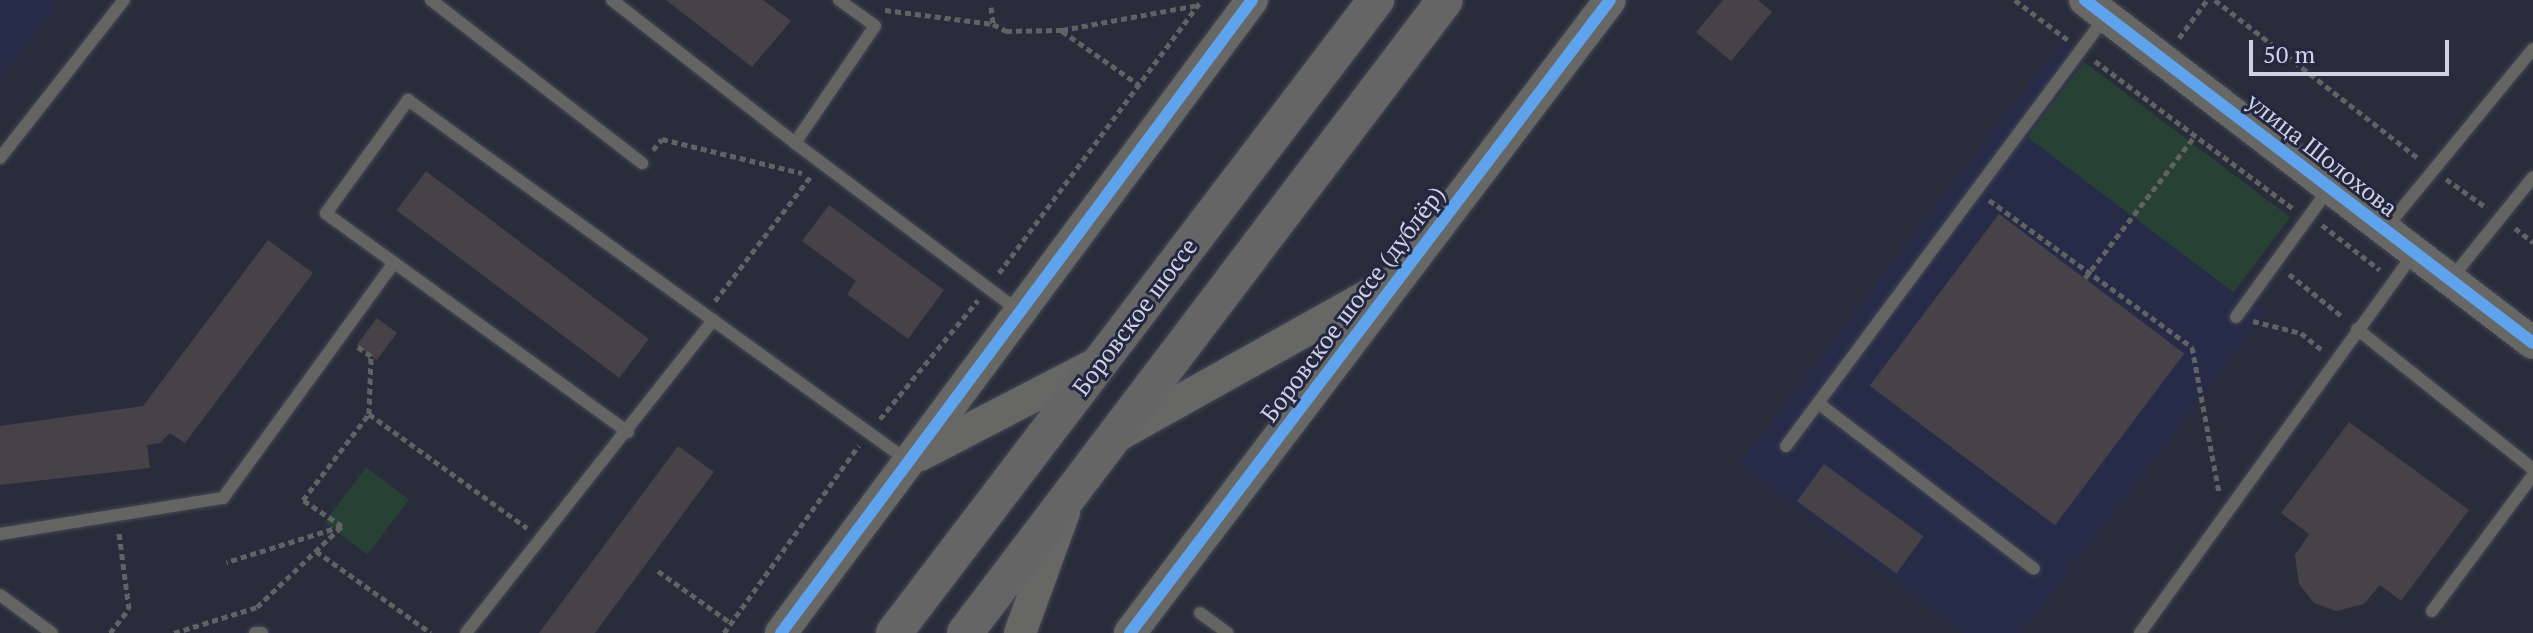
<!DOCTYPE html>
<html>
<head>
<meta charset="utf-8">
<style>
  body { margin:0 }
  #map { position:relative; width:2533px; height:633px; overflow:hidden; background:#292c3a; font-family:"PT Serif",serif }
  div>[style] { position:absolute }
  .built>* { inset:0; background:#262b48 }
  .green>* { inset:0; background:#284135; transform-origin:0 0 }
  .building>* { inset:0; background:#464248; transform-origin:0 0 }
  .path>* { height:5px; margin-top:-2.5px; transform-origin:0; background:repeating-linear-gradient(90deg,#616264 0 6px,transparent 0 10px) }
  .roads { filter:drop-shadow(0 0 2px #454753) drop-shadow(0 0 2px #454753) }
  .lane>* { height:12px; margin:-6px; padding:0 6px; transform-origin:6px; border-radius:6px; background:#646462 }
  .secondary>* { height:32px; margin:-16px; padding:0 16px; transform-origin:16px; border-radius:16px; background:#676766 }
  .primary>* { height:36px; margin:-18px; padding:0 18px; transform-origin:18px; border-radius:18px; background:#656566 }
  .cycleway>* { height:12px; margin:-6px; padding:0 6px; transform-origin:6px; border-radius:6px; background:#60a3ed }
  span { translate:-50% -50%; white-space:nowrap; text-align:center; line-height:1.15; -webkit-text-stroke:6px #232740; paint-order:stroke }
  .street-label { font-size:24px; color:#ced2e3 }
  .scale { position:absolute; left:2249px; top:40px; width:200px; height:36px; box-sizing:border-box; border:4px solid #ced2e3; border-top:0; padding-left:10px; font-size:24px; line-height:28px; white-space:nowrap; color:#ced2e3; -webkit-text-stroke:6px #232740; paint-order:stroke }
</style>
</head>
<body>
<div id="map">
  <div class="built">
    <i style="clip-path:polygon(0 0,61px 0,0 80px)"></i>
    <i style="clip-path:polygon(2062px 40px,2084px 62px,2029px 138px,2267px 311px,2022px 633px,1963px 633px,1739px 464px)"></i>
  </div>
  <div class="green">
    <i style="left:2084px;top:62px;width:258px;height:94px;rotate:37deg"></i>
    <i style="left:366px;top:467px;width:54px;height:69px;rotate:37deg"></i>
  </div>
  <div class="building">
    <i style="clip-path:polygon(666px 0,763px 0,791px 21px,752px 67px)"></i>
    <i style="clip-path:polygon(1723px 0,1758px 0,1772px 12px,1731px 61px,1696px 32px)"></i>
    <i style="left:426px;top:171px;width:279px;height:49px;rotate:37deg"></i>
    <i style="clip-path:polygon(829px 205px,944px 290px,908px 339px,847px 294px,856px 281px,802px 241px)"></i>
    <i style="left:1999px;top:214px;width:232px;height:215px;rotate:37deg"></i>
    <i style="clip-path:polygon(268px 240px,313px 273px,185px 443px,170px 433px,160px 443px,147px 445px,150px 468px,0 485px,0 426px,143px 406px)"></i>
    <i style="left:377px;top:318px;width:25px;height:34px;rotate:37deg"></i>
    <i style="clip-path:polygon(2349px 422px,2469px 510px,2401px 601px,2380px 585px,2364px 604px,2336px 611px,2314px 603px,2299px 584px,2295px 555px,2309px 534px,2281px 513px)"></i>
    <i style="clip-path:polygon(678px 446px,714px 472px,595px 633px,539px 633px)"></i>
    <i style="left:1824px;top:464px;width:123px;height:46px;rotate:36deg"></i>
  </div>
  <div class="path">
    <i style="left:2015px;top:0;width:66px;rotate:37deg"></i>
    <i style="left:2215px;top:0;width:259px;rotate:37.9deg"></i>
    <i style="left:991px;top:7px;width:17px;rotate:83deg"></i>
    <i style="left:885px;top:10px;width:109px;rotate:7.4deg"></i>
    <i style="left:993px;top:24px;width:15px;rotate:28deg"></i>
    <i style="left:1006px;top:31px;width:56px;rotate:-1deg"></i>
    <i style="left:1062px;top:30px;width:138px;rotate:-10.4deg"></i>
    <i style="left:1062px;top:31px;width:94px;rotate:35deg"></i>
    <i style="left:2179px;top:38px;width:47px;rotate:-53.6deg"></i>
    <i style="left:2095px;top:61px;width:246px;rotate:36.7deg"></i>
    <i style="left:653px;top:150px;width:14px;rotate:-51deg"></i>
    <i style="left:662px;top:139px;width:144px;rotate:13.7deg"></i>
    <i style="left:2446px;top:179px;width:50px;rotate:35.3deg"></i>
    <i style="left:1989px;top:200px;width:251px;rotate:35.9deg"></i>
    <i style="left:2192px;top:347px;width:147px;rotate:79.5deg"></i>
    <i style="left:2322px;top:225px;width:73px;rotate:37.8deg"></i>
    <i style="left:2515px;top:228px;width:23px;rotate:38deg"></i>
    <i style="left:999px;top:273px;width:340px;rotate:-53.4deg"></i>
    <i style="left:2289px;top:274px;width:70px;rotate:38.7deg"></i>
    <i style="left:2085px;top:278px;width:178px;rotate:-52.3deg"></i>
    <i style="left:715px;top:301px;width:158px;rotate:-52.5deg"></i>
    <i style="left:2253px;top:321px;width:49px;rotate:14deg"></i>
    <i style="left:2301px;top:333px;width:28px;rotate:39deg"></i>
    <i style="left:369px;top:414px;width:195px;rotate:35.8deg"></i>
    <i style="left:880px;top:419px;width:154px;rotate:-50.5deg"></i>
    <i style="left:342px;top:526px;width:47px;rotate:-146.3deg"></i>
    <i style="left:303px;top:500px;width:108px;rotate:-52.5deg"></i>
    <i style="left:369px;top:414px;width:58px;rotate:-88deg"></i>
    <i style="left:371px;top:356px;width:19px;rotate:-145deg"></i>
    <i style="left:316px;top:551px;width:141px;rotate:35.5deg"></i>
    <i style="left:658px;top:571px;width:90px;rotate:35.5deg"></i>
    <i style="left:110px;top:633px;width:31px;rotate:-52deg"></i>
    <i style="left:129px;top:609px;width:77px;rotate:-97.5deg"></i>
    <i style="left:174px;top:633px;width:87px;rotate:-17.4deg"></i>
    <i style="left:257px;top:607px;width:117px;rotate:-43.6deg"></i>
    <i style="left:342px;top:526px;width:121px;rotate:162.6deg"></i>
    <i style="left:724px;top:633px;width:231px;rotate:-54.3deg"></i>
  </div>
  <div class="roads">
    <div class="lane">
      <i style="left:431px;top:0;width:267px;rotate:37.7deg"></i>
      <i style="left:612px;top:0;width:232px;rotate:38deg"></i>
      <i style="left:839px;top:0;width:44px;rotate:35.8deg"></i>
      <i style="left:875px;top:26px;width:142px;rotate:124.4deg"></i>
      <i style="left:795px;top:143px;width:280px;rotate:36.9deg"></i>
      <i style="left:0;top:158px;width:201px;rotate:-51.9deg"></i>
      <i style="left:2385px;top:229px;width:233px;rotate:-50.6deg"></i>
      <i style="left:2450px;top:280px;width:132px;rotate:-51.1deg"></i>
      <i style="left:2236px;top:317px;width:157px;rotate:-54.1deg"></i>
      <i style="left:2357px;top:329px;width:225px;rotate:38.5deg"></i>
      <i style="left:1818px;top:403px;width:272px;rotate:37.5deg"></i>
      <i style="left:628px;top:432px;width:373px;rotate:-144.1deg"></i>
      <i style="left:326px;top:213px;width:140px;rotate:-54deg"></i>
      <i style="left:408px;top:100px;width:617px;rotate:35.83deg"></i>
      <i style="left:1786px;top:446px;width:536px;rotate:-53.34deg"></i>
      <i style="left:0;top:534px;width:226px;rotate:-9.2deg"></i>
      <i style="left:223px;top:498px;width:291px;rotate:-54deg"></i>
      <i style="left:0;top:595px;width:64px;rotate:36.2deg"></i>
      <i style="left:2432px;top:611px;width:169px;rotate:-53.4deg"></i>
      <i style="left:1200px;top:613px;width:34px;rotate:36deg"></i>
      <i style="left:255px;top:633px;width:7px"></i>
      <i style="left:466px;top:633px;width:399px;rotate:-51.7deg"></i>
      <i style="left:2140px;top:633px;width:468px;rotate:-54.2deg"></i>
    </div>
    <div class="secondary">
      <i style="left:2085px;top:0;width:564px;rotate:37.44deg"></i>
      <i style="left:1115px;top:437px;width:317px;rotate:-29.2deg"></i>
      <i style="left:920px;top:455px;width:204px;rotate:-27.4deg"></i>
      <i style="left:781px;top:633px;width:789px;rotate:-53.35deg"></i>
      <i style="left:1020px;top:633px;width:129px;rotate:-70deg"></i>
      <i style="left:1130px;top:633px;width:794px;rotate:-52.83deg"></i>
    </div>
    <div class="primary">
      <i style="left:894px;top:633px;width:796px;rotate:-52.71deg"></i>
      <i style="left:965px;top:633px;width:794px;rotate:-52.83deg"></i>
    </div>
  </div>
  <div class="cycleway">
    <i style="left:2085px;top:0;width:564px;rotate:37.44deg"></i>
    <i style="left:781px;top:633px;width:789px;rotate:-53.35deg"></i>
    <i style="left:1130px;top:633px;width:794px;rotate:-52.83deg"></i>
  </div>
  <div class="street-label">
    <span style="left:2322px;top:155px;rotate:38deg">улица Шолохова</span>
    <span style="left:1353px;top:304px;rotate:-53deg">Боровское шоссе (дублёр)</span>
    <span style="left:1135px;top:317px;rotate:-53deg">Боровское шоссе</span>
  </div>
  <div class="scale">50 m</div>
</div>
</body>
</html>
